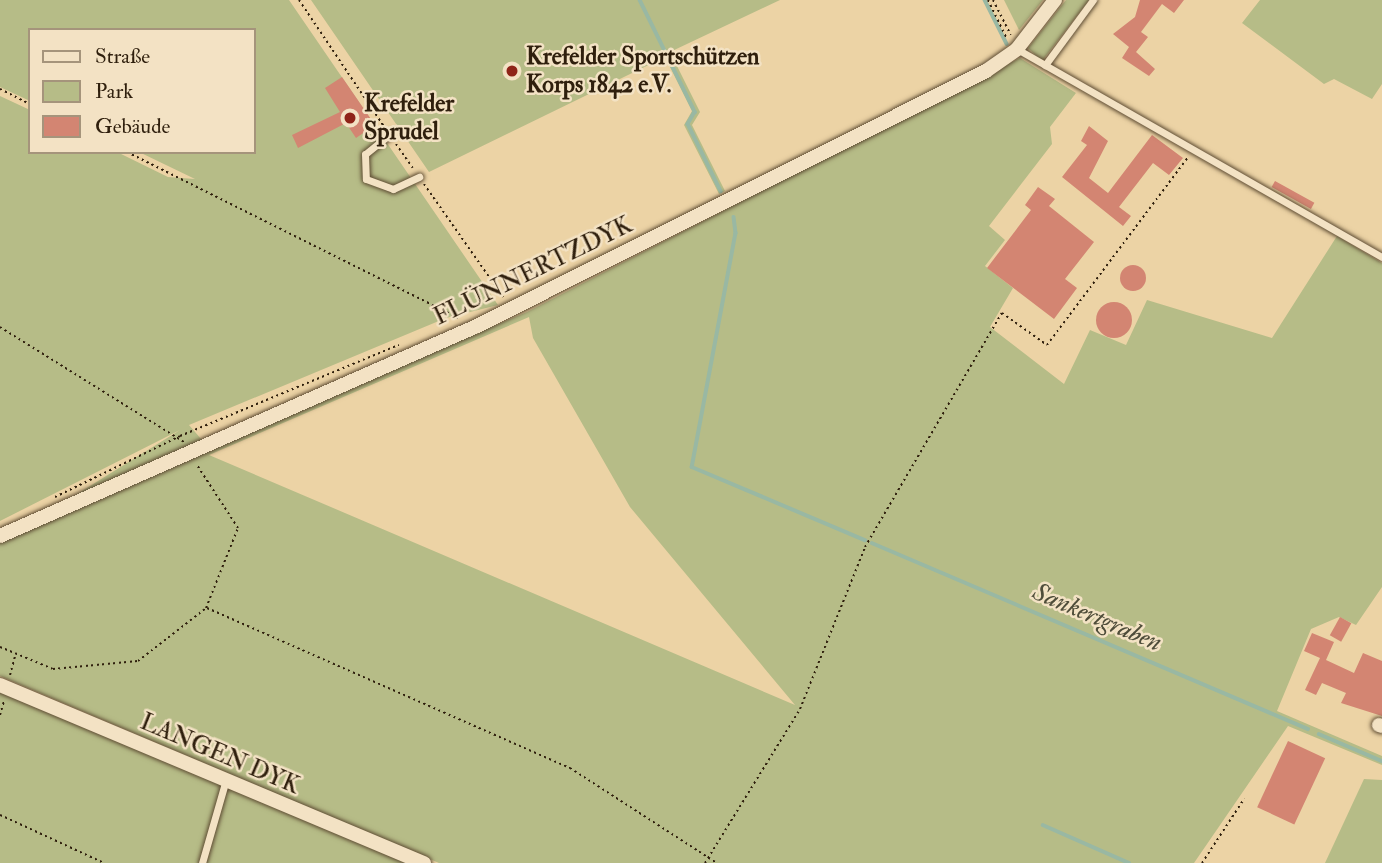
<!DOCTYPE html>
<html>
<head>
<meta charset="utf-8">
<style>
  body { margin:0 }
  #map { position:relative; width:1382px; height:863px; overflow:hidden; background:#ecd3a5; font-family:"IM FELL Double Pica",serif }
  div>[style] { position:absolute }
  .green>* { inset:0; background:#b6bc87 }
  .stream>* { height:3.5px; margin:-1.75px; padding:0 1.75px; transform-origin:1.75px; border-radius:1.75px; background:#99b8a3 }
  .building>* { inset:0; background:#d38572; transform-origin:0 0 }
  .round { border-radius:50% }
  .path>* { height:2px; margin-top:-1px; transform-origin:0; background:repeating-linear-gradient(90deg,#2f1f0d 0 2px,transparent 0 5.5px) }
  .roads { filter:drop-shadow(0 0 2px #5e4c33) drop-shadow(0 0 2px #5e4c33) }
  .lane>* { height:7px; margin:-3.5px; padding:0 3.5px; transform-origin:3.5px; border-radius:3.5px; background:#f3e2c4 }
  .street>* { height:14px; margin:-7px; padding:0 7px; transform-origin:7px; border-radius:7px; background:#f3e2c4 }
  .dots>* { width:19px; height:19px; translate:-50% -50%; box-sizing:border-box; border:4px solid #f3e2c4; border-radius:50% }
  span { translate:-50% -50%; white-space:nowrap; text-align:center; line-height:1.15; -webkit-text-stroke:5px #f3e2c4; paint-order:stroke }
  .poi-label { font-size:24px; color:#2f1f0d; font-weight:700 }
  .left { translate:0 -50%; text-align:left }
  .street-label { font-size:24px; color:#2f1f0d }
  .water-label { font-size:26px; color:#4f4d3a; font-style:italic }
  .legend { position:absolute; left:28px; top:28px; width:228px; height:126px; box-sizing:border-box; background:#f3e2c4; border:2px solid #a5947b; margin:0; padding:9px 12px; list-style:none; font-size:21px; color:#2f1f0d }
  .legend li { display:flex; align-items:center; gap:14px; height:35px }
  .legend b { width:35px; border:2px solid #a5947b }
</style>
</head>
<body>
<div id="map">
  <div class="green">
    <i style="clip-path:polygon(evenodd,0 0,289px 0,498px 305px,446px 318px,189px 425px,208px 447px,527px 312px,1020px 58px,1076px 93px,1050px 127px,1052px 144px,989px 226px,1005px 240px,985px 266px,1013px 288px,990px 327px,1064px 384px,1090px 330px,1126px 345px,1147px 300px,1272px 338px,1337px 236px,1382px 263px,1382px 587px,1356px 625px,1339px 617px,1311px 629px,1277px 711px,1382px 756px,1382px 765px,1288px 726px,1194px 863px,439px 863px,0 676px,0 542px,180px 430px,0 521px,0 96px,30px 110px,30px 152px,117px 152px,168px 177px,195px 179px,139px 152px,254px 152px,254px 30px,30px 30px,30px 101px,0 87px,0 0,529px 317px,533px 338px,630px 507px,795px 705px,209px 455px,529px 317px)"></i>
    <i style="clip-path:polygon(311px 0,780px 0,670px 52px,700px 112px,692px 125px,725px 191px,719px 194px,684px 125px,692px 111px,665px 57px,429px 172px)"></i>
    <i style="clip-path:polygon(1004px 0,1043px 0,1019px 30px)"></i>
    <i style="clip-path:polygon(1066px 0,1089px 0,1042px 61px,1028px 48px)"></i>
    <i style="clip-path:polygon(1260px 0,1382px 0,1382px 84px,1372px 99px,1334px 79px,1324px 84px,1242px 23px)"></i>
    <i style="clip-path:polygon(0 685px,407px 863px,0 863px)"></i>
    <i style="clip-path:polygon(1364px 779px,1382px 780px,1382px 863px,1325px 863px)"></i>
  </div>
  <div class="stream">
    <i style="left:640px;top:0;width:125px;rotate:63.8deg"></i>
    <i style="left:695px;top:112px;width:14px;rotate:120deg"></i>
    <i style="left:688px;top:124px;width:75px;rotate:63.8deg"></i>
    <i style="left:985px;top:0;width:49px;rotate:63.4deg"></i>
    <i style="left:734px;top:217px;width:16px;rotate:83deg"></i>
    <i style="left:736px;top:233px;width:238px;rotate:100.6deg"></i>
    <i style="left:692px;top:467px;width:188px;rotate:22.9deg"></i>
    <i style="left:872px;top:543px;width:474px;rotate:23.1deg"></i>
    <i style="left:1319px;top:734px;width:69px;rotate:23.2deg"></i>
    <i style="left:1043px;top:825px;width:94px;rotate:23.8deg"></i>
  </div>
  <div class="building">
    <i style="clip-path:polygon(1140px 0,1184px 0,1174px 13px,1162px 4px,1141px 32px,1148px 37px,1136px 52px,1155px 69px,1149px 76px,1122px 58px,1129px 47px,1113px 34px,1135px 17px)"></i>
    <i style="clip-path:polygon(342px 77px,375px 125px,356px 138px,346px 123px,298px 148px,292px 135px,340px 112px,325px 88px)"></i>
    <i style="clip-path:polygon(1089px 126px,1108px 141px,1089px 178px,1108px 193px,1152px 135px,1183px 158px,1169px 175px,1153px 163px,1119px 207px,1131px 216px,1123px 226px,1062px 177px,1087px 145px,1081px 141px)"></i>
    <i style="left:1275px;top:181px;width:45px;height:7px;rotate:29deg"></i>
    <i style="clip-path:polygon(1038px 187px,1055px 199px,1049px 206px,1094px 242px,1065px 279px,1077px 288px,1054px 319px,987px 268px,1031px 210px,1025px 205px)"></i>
    <i class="round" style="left:1120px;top:265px;width:26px;height:26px"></i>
    <i class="round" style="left:1096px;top:302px;width:36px;height:36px"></i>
    <i style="left:1340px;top:617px;width:13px;height:21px;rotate:29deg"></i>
    <i style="clip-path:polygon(1312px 633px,1334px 642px,1326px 660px,1354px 673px,1363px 653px,1382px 661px,1382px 716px,1341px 703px,1346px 693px,1322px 683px,1316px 695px,1305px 690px,1320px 658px,1304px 651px)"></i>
    <i style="left:1288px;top:741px;width:41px;height:73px;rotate:25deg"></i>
  </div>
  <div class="path">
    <i style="left:299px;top:0;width:154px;rotate:56.1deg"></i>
    <i style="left:988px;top:0;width:43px;rotate:64deg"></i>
    <i style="left:993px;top:0;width:39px;rotate:63deg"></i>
    <i style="left:0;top:89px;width:34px;rotate:27deg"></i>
    <i style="left:396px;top:144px;width:29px;rotate:55deg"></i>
    <i style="left:127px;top:152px;width:373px;rotate:26.6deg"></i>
    <i style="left:424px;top:184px;width:138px;rotate:55deg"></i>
    <i style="left:0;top:327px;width:217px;rotate:32deg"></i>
    <i style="left:55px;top:497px;width:139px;rotate:-26deg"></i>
    <i style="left:180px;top:436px;width:237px;rotate:-22.6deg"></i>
    <i style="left:207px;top:608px;width:397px;rotate:23.8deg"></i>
    <i style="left:570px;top:768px;width:175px;rotate:32.9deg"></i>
    <i style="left:0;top:647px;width:57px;rotate:22.5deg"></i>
    <i style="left:53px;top:669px;width:85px;rotate:-5.4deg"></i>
    <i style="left:138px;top:661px;width:86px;rotate:-37.9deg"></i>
    <i style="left:206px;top:608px;width:86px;rotate:-68.2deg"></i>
    <i style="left:238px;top:528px;width:75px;rotate:-123.1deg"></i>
    <i style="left:10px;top:675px;width:23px;rotate:-75deg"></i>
    <i style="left:0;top:715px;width:15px;rotate:-74deg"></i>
    <i style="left:0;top:815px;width:115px;rotate:24.8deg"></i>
    <i style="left:705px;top:863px;width:181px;rotate:-58.3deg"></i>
    <i style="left:800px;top:709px;width:175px;rotate:-68.1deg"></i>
    <i style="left:865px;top:547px;width:271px;rotate:-59.7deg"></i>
    <i style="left:1002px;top:313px;width:55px;rotate:35.4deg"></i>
    <i style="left:1047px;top:345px;width:235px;rotate:-53.1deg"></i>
    <i style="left:1202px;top:863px;width:77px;rotate:-56.7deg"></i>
  </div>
  <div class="roads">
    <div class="lane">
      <i style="left:1017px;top:49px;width:420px;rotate:29.7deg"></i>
      <i style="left:1045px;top:65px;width:81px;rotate:-53.6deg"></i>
      <i style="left:390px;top:134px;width:32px;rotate:141deg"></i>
      <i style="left:365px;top:154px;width:25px;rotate:88deg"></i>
      <i style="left:366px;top:179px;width:29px;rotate:20deg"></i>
      <i style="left:393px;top:189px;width:29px;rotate:-25deg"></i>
      <i style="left:202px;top:863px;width:83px;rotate:-74deg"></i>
    </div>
    <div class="street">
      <i style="left:0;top:536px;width:521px;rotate:-23.76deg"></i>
      <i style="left:477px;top:326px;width:569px;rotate:-26.61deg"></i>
      <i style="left:986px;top:71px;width:38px;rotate:-35deg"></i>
      <i style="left:1017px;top:49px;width:62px;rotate:-52.2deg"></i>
      <i style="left:0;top:685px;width:460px;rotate:22.8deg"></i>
      <i style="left:1379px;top:725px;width:3px;rotate:18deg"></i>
    </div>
  </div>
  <div class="dots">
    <i style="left:512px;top:71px;background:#8f2418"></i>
    <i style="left:350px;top:118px;background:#8f2418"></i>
  </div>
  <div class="poi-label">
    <span class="left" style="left:526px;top:71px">Krefelder Sportschützen<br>Korps 1842 e.V.</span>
    <span class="left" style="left:364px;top:118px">Krefelder<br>Sprudel</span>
  </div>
  <div class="street-label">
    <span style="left:533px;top:271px;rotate:-26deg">FLÜNNERTZDYK</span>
    <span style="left:220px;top:754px;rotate:23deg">LANGEN DYK</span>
  </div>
  <div class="water-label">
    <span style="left:1097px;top:618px;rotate:23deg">Sankertgraben</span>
  </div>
  <ul class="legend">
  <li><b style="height:9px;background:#f3e2c4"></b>Straße</li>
  <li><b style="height:19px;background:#b6bc87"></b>Park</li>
  <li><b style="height:19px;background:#d38572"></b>Gebäude</li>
  </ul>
</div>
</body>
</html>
